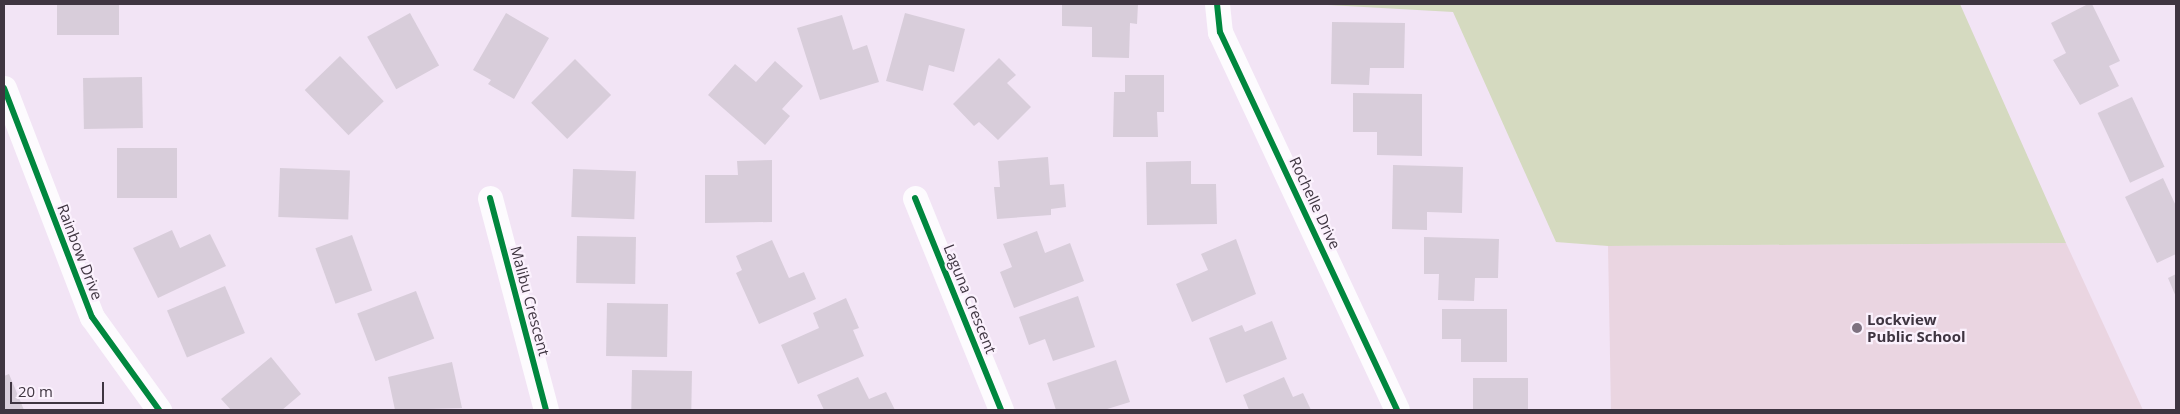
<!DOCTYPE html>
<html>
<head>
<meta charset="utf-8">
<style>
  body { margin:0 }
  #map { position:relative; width:2180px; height:414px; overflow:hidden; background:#f2e4f5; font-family:"Open Sans",sans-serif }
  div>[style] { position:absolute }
  .education>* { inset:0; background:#ead5e1 }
  .green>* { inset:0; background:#d5dac0 }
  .building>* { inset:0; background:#d8cdda; transform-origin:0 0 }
  .street>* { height:25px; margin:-12.5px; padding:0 12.5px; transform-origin:12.5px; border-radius:12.5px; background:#fdfbfe }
  .cycleway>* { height:6px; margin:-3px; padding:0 3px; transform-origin:3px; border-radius:3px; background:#00873e }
  .dots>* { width:14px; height:14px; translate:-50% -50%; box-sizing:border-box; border:2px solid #fbf1fd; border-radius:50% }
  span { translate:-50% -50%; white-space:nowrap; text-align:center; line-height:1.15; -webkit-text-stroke:4.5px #fbf1fd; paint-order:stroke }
  .street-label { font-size:15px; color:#3f3541 }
  .poi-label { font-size:15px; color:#3f3541; font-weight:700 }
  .left { translate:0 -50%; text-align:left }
  .frame { position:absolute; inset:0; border:5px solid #3f3541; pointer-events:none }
  .scale { position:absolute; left:10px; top:382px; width:94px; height:22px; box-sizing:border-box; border:2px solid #3f3541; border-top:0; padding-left:6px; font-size:15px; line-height:18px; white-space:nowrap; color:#3f3541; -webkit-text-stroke:4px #fbf1fd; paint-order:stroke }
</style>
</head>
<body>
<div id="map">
  <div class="education">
    <i style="clip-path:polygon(2066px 243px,2143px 410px,1611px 410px,1608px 246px)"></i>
  </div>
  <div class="green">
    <i style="clip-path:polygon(1310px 4px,1960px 4px,2066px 243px,1608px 246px,1556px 242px,1453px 12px)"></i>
  </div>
  <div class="building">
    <i style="left:57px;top:4px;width:62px;height:31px"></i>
    <i style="clip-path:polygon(1062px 4px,1138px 4px,1137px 24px,1130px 23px,1129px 58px,1092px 57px,1092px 27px,1062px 26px)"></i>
    <i style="clip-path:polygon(2088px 4px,2092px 4px,2120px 61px,2109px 66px,2119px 86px,2080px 105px,2053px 60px,2066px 53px,2051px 23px)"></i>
    <i style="left:410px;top:13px;width:60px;height:49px;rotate:61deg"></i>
    <i style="clip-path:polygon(506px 13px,549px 38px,514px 99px,488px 84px,491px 80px,473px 70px)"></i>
    <i style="clip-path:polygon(905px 13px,965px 29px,954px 72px,929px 65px,923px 91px,886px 81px)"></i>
    <i style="clip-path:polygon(842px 15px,853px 50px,867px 45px,879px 82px,820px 100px,797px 28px)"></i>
    <i style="clip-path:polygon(1332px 22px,1405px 23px,1404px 68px,1370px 68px,1369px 85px,1331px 84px)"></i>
    <i style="left:340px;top:56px;width:63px;height:49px;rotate:46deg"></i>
    <i style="clip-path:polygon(999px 58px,1016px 75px,1007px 83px,1031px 107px,998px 140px,979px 122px,974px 126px,953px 104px)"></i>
    <i style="left:575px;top:59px;width:51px;height:62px;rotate:45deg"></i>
    <i style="clip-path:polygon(775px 61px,803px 86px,782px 109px,790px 116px,765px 145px,708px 95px,735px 64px,756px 82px)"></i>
    <i style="clip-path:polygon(1125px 75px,1164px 75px,1164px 112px,1157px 112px,1158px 137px,1113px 137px,1114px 92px,1125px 92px)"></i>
    <i style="left:142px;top:77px;width:51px;height:59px;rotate:89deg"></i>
    <i style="clip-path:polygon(1353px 93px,1422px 94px,1422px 156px,1377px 155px,1377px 132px,1353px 132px)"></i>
    <i style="left:2132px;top:97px;width:77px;height:38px;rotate:65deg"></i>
    <i style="left:117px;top:148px;width:60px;height:50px"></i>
    <i style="clip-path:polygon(1048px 157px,1050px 185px,1064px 184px,1066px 207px,1051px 209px,1051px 215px,997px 219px,994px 187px,1000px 187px,998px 161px)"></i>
    <i style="clip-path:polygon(772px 160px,772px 222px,705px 223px,705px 175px,738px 175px,737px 161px)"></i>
    <i style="clip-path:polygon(1191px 161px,1191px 184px,1216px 184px,1217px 224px,1147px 225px,1146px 162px)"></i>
    <i style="clip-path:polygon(1393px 165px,1463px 167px,1462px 213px,1427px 212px,1427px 230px,1392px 229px)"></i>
    <i style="left:280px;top:168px;width:70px;height:49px;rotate:2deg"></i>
    <i style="left:573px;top:169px;width:63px;height:48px;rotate:2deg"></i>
    <i style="clip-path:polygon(2163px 178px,2176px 206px,2176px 254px,2157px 263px,2125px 197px)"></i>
    <i style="clip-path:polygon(172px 230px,180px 248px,210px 234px,226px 266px,158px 298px,133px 248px)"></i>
    <i style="clip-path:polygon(1037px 231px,1045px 253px,1070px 243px,1084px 281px,1014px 308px,1000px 272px,1012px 267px,1003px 244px)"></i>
    <i style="left:352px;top:235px;width:59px;height:39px;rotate:70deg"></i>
    <i style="left:577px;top:236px;width:59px;height:47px;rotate:1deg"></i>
    <i style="clip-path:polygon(1424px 237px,1499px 239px,1498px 278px,1475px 278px,1474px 301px,1438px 300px,1439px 274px,1424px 274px)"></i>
    <i style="clip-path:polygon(1236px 239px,1256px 294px,1192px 322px,1176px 284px,1208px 270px,1201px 254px)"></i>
    <i style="clip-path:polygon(772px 240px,789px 278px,804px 272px,816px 299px,759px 324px,736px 273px,742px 270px,736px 256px)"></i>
    <i style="clip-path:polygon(2176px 274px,2176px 297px,2168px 278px)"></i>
    <i style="left:225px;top:286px;width:51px;height:63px;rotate:67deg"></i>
    <i style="left:416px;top:291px;width:51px;height:63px;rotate:69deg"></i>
    <i style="clip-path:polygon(1078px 296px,1095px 347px,1053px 361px,1045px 339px,1029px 345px,1019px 317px)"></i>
    <i style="clip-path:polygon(846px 298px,859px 328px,853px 330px,864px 356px,798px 384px,781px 345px,819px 328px,813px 313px)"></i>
    <i style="left:607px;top:303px;width:61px;height:53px;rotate:1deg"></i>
    <i style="clip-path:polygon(1442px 309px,1507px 309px,1507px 362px,1461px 362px,1461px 339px,1442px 339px)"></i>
    <i style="clip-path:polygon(1272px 321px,1287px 359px,1226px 383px,1209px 338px,1242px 325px,1245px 332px)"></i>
    <i style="clip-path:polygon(271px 357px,301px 394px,282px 410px,231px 410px,221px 399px)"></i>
    <i style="clip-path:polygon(1116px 360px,1130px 402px,1104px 410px,1056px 410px,1047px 383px)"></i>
    <i style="clip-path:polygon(452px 362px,462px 408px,395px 410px,388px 377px)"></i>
    <i style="left:632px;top:370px;width:60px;height:40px;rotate:1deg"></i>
    <i style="clip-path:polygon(9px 374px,24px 410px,4px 410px,4px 376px)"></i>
    <i style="clip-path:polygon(858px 377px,869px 399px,886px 392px,895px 410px,824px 410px,817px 395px)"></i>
    <i style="clip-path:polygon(1284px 377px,1293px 397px,1303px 393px,1311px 410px,1249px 410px,1243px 395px)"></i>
    <i style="left:1473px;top:378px;width:55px;height:31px"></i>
  </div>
  <div class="street">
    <i style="left:1217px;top:4px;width:28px;rotate:84deg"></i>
    <i style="left:1220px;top:32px;width:417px;rotate:64.9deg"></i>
    <i style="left:4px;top:88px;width:245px;rotate:69deg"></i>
    <i style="left:92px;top:317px;width:115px;rotate:54.2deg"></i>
    <i style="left:490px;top:198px;width:219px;rotate:75.2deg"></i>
    <i style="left:915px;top:198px;width:229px;rotate:67.9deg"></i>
  </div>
  <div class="cycleway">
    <i style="left:1217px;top:4px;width:28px;rotate:84deg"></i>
    <i style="left:1220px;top:32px;width:417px;rotate:64.9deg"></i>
    <i style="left:4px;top:88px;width:245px;rotate:69deg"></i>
    <i style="left:92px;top:317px;width:115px;rotate:54.2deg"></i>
    <i style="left:490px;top:198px;width:219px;rotate:75.2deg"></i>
    <i style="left:915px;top:198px;width:229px;rotate:67.9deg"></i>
  </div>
  <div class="dots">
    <i style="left:1857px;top:328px;background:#7e7280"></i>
  </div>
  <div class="street-label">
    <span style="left:1315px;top:203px;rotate:65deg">Rochelle Drive</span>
    <span style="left:80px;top:252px;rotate:69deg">Rainbow Drive</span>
    <span style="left:970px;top:299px;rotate:68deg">Laguna Crescent</span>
    <span style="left:530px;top:301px;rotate:75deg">Malibu Crescent</span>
  </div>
  <div class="poi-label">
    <span class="left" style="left:1867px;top:328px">Lockview<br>Public School</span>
  </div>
  <div class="frame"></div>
  <div class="scale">20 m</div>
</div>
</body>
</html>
